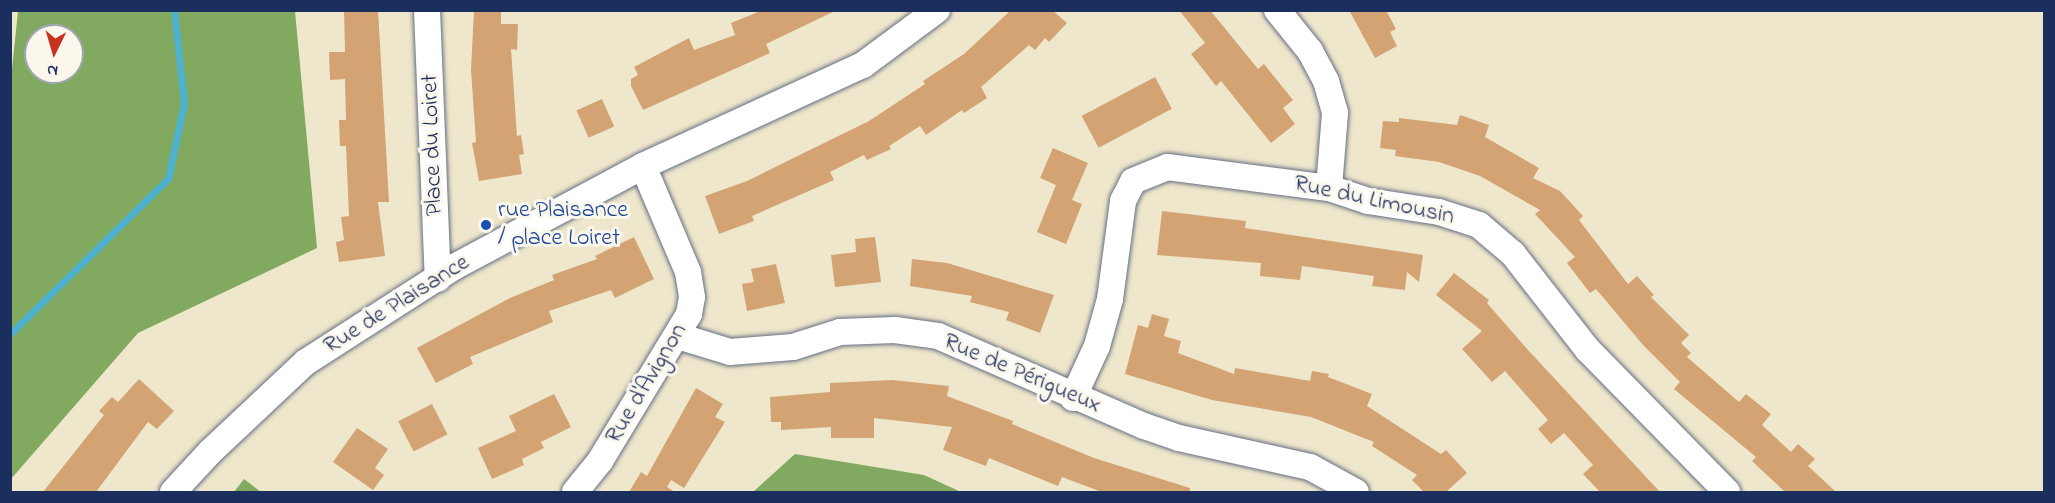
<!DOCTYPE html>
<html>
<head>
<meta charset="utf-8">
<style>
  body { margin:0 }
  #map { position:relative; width:2055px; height:503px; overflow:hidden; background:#efe7cb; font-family:"Indie Flower",sans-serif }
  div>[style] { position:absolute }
  .forest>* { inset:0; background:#81a960 }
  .stream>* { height:7px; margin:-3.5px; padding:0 3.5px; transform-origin:3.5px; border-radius:3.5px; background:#4eb1cd }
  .building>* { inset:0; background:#d3a374; transform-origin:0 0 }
  .roads { filter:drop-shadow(0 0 2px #656f84) drop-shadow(0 0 2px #656f84) }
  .minor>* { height:26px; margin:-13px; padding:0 13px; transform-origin:13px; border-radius:13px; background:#fff }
  .dots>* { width:16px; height:16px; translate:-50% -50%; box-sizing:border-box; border:3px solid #fbf7ec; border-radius:50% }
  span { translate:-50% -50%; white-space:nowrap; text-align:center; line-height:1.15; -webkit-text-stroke:6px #fbf7ec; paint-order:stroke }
  .street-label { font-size:24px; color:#1b2f5e }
  .transit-label { font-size:24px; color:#164399 }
  .left { translate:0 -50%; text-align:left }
  .frame { position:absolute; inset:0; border:12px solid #1b2f5e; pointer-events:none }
  .north { position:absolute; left:24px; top:24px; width:60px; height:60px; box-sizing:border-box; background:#fbf7ec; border:2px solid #a1a7b3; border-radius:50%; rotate:185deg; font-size:16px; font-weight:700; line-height:24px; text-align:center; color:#1b2f5e }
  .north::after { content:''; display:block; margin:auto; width:21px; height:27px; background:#c8321e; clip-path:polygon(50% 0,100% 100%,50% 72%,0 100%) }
</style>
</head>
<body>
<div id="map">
  <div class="forest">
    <i style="clip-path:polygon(evenodd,18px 11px,295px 11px,317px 248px,138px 333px,11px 479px,10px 89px,18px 11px,36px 36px,72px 36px,72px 72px,36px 72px,36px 36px)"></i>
    <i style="clip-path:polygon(795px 454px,924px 475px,961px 492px,753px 492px)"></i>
    <i style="clip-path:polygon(244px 479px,261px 492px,234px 492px)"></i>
  </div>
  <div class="stream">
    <i style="left:10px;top:334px;width:221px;rotate:-44.5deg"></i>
    <i style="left:168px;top:179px;width:78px;rotate:-78.1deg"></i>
    <i style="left:184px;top:103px;width:94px;rotate:-96.1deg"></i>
  </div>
  <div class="building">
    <i style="clip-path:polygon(344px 10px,378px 10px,389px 202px,378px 202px,385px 256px,339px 262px,336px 242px,344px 240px,341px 217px,349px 216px,346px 146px,340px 146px,339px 120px,346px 120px,345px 79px,330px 80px,329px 52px,345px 52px)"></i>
    <i style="clip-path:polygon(474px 10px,501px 10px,501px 24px,518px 24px,517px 50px,511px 49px,517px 136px,521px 135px,524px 154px,519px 155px,522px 174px,479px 181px,472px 143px,476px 142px,471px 70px)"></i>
    <i style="clip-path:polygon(763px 10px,837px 10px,766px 44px,770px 53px,643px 110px,631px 86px,631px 79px,638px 75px,634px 67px,689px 38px,694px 50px,735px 35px,731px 23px)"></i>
    <i style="clip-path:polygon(1011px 10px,1052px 10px,1067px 23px,1049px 42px,1045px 38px,1035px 50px,1029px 45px,981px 87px,987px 98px,964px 113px,962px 110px,926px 135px,920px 126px,889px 146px,891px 149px,867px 160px,864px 155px,830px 172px,834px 180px,752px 216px,754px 221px,719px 234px,705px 196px,747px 181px,869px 121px,925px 84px,923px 81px,964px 54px)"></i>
    <i style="clip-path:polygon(1179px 10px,1210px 10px,1258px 69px,1264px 64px,1293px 100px,1283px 108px,1295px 124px,1271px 143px,1221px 81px,1216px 86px,1191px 54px,1205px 43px)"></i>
    <i style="clip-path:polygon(1349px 10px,1386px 10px,1396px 29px,1390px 32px,1397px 46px,1375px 58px)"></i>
    <i style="left:1155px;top:77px;width:36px;height:83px;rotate:62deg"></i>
    <i style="left:602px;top:99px;width:30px;height:28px;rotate:66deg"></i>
    <i style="clip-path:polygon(1460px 115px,1489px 125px,1485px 137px,1539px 168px,1533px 178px,1560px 191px,1583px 216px,1579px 220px,1628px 284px,1637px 276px,1654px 295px,1651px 297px,1689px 335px,1681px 343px,1691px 353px,1687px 357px,1739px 402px,1746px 394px,1771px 414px,1762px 425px,1791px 452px,1798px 444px,1815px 459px,1808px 466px,1836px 492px,1785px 492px,1752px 461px,1756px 457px,1674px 389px,1680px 382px,1643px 345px,1596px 289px,1590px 293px,1567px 263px,1575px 257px,1535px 214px,1540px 210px,1480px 176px,1439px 162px,1395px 156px,1396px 150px,1380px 148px,1383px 121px,1399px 122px,1399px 118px,1457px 125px)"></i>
    <i style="clip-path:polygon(1053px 148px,1088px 163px,1072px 200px,1082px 204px,1066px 244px,1037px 232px,1056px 185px,1040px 178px)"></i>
    <i style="clip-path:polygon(1162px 211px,1246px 221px,1245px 228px,1423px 255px,1419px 282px,1407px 272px,1405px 290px,1372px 286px,1374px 276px,1302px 266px,1300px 280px,1260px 276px,1261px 263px,1157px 255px)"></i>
    <i style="clip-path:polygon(634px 237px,654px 279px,615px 298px,611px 290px,549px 311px,553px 322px,470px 357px,473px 364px,436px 383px,417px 348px,510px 298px,554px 280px,552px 275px,597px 259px,595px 256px)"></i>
    <i style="clip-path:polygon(875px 237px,881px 282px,835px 287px,831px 255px,856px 252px,855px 239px)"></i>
    <i style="clip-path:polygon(912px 259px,947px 263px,1054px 295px,1040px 333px,1006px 320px,1009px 312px,970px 302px,972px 296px,910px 286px)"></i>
    <i style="clip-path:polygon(776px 264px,785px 303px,747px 311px,742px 284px,754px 282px,751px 269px)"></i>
    <i style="clip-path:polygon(1454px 273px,1489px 300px,1487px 303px,1528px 350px,1660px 492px,1600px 492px,1583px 474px,1593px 465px,1564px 433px,1551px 444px,1538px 429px,1548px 420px,1505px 371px,1492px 382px,1462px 349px,1482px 331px,1436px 295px)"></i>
    <i style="clip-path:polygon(1152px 314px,1169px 319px,1164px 336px,1181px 341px,1178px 353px,1234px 374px,1235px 368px,1310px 381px,1312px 371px,1329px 374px,1328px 377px,1372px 394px,1367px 406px,1441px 454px,1446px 450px,1467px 473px,1446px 492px,1424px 492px,1412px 480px,1417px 475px,1372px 446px,1374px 442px,1311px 417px,1212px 400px,1125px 374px,1138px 325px,1148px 328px)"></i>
    <i style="clip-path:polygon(139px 379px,174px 411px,157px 429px,148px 422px,96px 492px,43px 492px,104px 415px,99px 411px,112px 397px,118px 402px)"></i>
    <i style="clip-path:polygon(892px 380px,949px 386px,947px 396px,1013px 421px,1012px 424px,1094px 458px,1190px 488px,1190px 492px,1102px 492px,1062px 477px,1058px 486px,989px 458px,986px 466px,943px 450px,952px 427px,874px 418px,874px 438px,831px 438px,831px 427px,781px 430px,781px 422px,771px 422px,770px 397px,830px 392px,830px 383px)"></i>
    <i style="clip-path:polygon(696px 388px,723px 404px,715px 417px,725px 422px,684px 488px,671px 480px,667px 487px,675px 492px,629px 492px,641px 472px,647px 476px)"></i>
    <i style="clip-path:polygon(554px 394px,571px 427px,541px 442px,544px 448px,522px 459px,524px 465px,492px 479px,478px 448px,516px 431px,509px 416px)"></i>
    <i style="left:432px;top:404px;width:34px;height:38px;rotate:63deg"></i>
    <i style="clip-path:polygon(357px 428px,388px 449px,375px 468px,384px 475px,373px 490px,333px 462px)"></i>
  </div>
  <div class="roads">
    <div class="minor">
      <i style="left:427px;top:10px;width:269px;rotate:87.7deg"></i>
      <i style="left:1277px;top:10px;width:53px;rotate:51.2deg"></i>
      <i style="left:1310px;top:51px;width:34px;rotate:62deg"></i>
      <i style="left:1326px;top:81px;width:33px;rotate:74deg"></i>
      <i style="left:1335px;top:113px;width:75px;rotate:94.6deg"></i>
      <i style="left:678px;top:336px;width:54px;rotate:17.1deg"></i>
      <i style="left:730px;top:352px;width:63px;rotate:-4.5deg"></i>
      <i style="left:793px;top:347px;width:49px;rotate:-17.7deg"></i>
      <i style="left:840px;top:332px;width:55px;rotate:-2.1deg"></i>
      <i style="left:895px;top:330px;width:43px;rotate:7.9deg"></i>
      <i style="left:938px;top:336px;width:225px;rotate:23.6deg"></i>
      <i style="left:1144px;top:426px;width:37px;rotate:19deg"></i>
      <i style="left:1179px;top:438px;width:134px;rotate:12.5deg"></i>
      <i style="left:1310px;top:467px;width:52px;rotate:28.5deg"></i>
      <i style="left:1073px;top:398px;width:57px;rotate:-65.2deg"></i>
      <i style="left:1097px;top:346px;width:49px;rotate:-74.5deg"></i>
      <i style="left:1110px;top:299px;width:99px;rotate:-82.4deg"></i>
      <i style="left:1123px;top:201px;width:22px;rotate:-63deg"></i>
      <i style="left:1133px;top:181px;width:37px;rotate:-22deg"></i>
      <i style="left:1167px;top:167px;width:163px;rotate:7.4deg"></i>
      <i style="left:1329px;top:188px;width:41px;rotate:18.4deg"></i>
      <i style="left:1368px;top:201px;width:72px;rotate:8.8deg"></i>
      <i style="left:1439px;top:212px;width:42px;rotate:18deg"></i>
      <i style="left:1479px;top:225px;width:45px;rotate:40.5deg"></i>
      <i style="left:1513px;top:254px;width:122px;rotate:52deg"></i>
      <i style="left:1588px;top:350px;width:199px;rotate:45.6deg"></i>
      <i style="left:173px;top:492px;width:54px;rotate:-47.2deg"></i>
      <i style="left:210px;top:452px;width:132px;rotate:-43.2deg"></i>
      <i style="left:306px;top:362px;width:176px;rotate:-32.7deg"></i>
      <i style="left:454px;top:267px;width:214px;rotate:-28.1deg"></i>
      <i style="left:643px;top:166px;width:242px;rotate:-24.7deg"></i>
      <i style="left:863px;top:65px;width:92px;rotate:-36.6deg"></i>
      <i style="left:575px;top:492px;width:40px;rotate:-51deg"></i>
      <i style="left:600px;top:461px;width:172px;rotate:-58.8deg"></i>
      <i style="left:689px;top:314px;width:17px;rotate:-80deg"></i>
      <i style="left:692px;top:297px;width:25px;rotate:-99deg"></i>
      <i style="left:688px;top:272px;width:115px;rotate:-113deg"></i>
    </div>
  </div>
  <div class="dots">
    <i style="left:486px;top:225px;background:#1a4fb4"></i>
  </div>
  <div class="street-label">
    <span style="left:433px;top:145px;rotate:-92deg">Place du Loiret</span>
    <span style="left:1374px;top:201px;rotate:12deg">Rue du Limousin</span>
    <span style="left:397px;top:305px;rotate:-32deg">Rue de Plaisance</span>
    <span style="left:1022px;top:374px;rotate:23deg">Rue de Périgueux</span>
    <span style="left:647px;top:384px;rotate:-59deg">Rue d'Avignon</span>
  </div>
  <div class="transit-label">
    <span class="left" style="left:498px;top:225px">rue Plaisance<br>/ place Loiret</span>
  </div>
  <div class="frame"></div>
  <div class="north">N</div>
</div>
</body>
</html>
